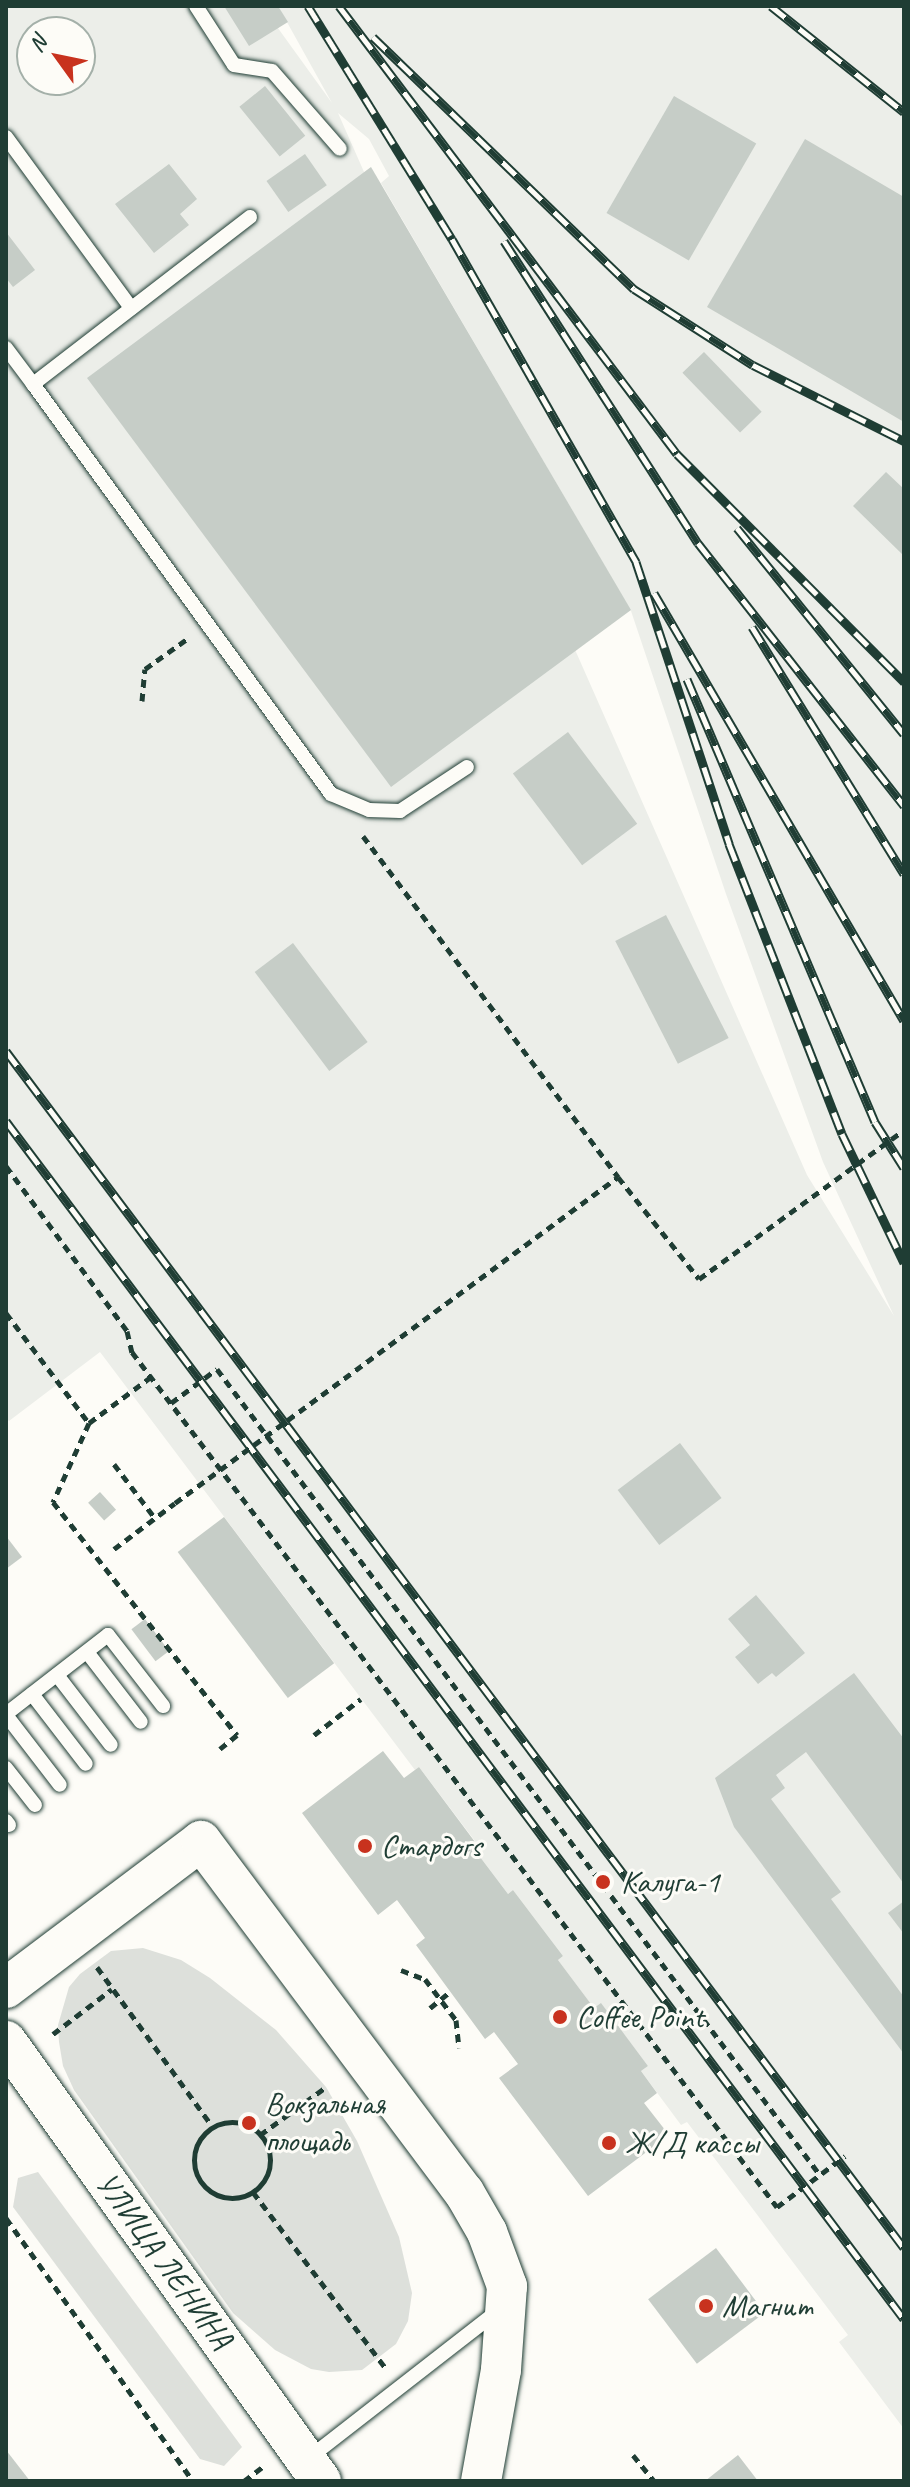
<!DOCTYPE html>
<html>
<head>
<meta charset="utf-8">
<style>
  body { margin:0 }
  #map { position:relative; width:910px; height:2487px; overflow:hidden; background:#fdfcf7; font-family:Caveat,sans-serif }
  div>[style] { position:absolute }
  .built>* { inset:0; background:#eceee9 }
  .green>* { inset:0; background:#dde0db }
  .building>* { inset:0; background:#c6cdc7; transform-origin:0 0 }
  .path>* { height:5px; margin-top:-2.5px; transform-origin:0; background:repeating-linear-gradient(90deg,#1f3d34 0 8px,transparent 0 14px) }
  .path>.ring { margin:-2.5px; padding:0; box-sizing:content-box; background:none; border:5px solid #1f3d34; border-radius:50% }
  .roads { filter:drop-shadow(0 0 2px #1f3d34) drop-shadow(0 0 2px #1f3d34) }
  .service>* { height:14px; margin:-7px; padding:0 7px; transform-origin:7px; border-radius:7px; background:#fdfcf7 }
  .secondary>* { height:40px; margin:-20px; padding:0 20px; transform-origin:20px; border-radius:20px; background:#fdfcf7 }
  .rail>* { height:9px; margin-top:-4.5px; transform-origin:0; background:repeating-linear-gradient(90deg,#fdfcf7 0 18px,#1f3d34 0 36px); box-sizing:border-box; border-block:2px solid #1f3d34 }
  .path-bridge>* { height:5px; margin-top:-2.5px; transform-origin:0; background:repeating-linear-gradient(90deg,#1f3d34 0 8px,transparent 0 14px) }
  .dots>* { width:22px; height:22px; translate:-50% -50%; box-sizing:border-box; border:4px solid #fdfcf7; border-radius:50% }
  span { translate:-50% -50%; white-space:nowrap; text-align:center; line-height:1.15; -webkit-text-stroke:6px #fdfcf7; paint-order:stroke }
  .poi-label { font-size:32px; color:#1f3d34 }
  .left { translate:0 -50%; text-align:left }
  .street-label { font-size:32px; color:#1f3d34 }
  .frame { position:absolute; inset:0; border:8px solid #1f3d34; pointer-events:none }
  .north { position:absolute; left:16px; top:16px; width:80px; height:80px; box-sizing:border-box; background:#fdfcf7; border:2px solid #a4b0a9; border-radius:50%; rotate:303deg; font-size:22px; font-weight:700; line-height:32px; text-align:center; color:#1f3d34 }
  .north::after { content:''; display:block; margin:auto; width:28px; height:36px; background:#c8321e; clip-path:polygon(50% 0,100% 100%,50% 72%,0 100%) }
</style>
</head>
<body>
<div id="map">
  <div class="built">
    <i style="clip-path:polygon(evenodd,6px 6px,262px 6px,332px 103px,278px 6px,904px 6px,904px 2429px,839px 2342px,848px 2335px,687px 2122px,681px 2125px,641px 2071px,648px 2066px,601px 2004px,594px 2008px,558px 1960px,563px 1956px,513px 1890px,508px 1894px,474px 1849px,478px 1845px,419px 1767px,415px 1770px,100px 1352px,9px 1421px,6px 1418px,6px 6px,32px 32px,80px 32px,80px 80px,32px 80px,32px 32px,6px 6px,338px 113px,369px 139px,389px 176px,381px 183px,631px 611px,726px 894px,823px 1162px,894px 1316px,807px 1175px,338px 113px)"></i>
  </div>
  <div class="green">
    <i style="clip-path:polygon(143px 1948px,181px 1960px,210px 1978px,276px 2030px,326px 2087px,357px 2141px,399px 2237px,412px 2293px,408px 2321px,396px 2344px,362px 2370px,329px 2372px,311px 2369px,275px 2350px,233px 2313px,74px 2090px,63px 2066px,59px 2042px,58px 2025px,69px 1987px,80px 1974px,111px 1951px)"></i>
    <i style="clip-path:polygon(38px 2172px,242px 2447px,224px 2466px,200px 2459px,13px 2207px,18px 2178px)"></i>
  </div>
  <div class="building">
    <i style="clip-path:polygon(224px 6px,278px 6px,288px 22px,249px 46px)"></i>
    <i style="left:265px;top:86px;width:64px;height:33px;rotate:51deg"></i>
    <i style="left:674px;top:96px;width:95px;height:135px;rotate:30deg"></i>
    <i style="clip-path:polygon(805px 139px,904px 197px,904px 422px,707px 307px)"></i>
    <i style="left:305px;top:154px;width:38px;height:47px;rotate:55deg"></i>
    <i style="clip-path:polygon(169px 164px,197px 199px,180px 214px,189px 225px,154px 253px,115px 204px)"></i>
    <i style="clip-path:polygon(371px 167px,631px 610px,391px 787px,87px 378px)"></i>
    <i style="clip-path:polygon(6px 232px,35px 270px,13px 287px,6px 278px)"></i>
    <i style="left:704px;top:352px;width:83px;height:30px;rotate:46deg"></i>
    <i style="clip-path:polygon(886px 472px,904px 489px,904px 556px,853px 506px)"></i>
    <i style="left:568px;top:732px;width:115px;height:69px;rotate:53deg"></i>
    <i style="left:666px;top:915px;width:138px;height:57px;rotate:63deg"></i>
    <i style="left:293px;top:943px;width:124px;height:48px;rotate:53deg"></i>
    <i style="left:680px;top:1443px;width:69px;height:78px;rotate:53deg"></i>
    <i style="left:100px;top:1492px;width:24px;height:16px;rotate:48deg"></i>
    <i style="left:224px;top:1517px;width:183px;height:58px;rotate:53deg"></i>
    <i style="clip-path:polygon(6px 1536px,22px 1557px,6px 1569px)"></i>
    <i style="clip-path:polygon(756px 1595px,805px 1653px,776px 1677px,772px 1673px,758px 1684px,735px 1657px,750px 1645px,728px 1619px)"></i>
    <i style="left:145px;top:1619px;width:40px;height:17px;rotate:53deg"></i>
    <i style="clip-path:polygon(854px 1673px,904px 1739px,904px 1884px,806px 1752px,776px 1775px,785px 1788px,771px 1799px,841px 1892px,831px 1899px,904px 1997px,904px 2054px,734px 1827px,715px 1778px)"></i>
    <i style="clip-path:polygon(383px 1751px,404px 1778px,419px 1767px,478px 1846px,474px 1849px,508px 1894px,513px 1890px,563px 1956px,558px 1960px,594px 2008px,601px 2003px,648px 2066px,641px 2071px,657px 2093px,644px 2103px,669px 2135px,588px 2196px,499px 2078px,518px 2064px,494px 2032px,485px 2039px,416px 1945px,425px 1938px,397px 1900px,378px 1915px,302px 1813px)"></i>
    <i style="clip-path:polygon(904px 1901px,904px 1934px,888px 1913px)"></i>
    <i style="left:716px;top:2248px;width:81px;height:85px;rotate:53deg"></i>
    <i style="clip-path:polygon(6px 2450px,30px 2481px,6px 2481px)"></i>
    <i style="clip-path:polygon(738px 2455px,758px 2481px,705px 2481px)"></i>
  </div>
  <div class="path">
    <i style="left:142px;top:701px;width:32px;rotate:-85deg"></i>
    <i style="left:145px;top:669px;width:52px;rotate:-35.5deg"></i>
    <i style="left:363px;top:836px;width:426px;rotate:53.2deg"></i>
    <i style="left:6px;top:1166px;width:205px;rotate:53.7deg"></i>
    <i style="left:127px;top:1331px;width:22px;rotate:77deg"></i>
    <i style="left:132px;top:1352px;width:1071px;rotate:52.97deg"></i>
    <i style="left:777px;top:2207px;width:85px;rotate:-36.9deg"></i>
    <i style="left:6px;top:1313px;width:138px;rotate:53deg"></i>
    <i style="left:89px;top:1423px;width:87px;rotate:114.5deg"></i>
    <i style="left:53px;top:1502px;width:297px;rotate:51.7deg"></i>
    <i style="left:237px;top:1735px;width:22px;rotate:141deg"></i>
    <i style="left:171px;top:1403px;width:57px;rotate:-36.5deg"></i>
    <i style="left:217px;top:1369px;width:1007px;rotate:53.2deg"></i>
    <i style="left:89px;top:1423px;width:77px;rotate:-36.6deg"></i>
    <i style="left:114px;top:1464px;width:68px;rotate:52.8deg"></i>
    <i style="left:114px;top:1549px;width:76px;rotate:-37deg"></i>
    <i style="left:314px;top:1735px;width:59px;rotate:-37.5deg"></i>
    <i style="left:97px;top:1967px;width:198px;rotate:54.1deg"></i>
    <i style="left:401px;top:1970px;width:26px;rotate:21deg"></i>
    <i style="left:425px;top:1979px;width:51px;rotate:52.9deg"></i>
    <i style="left:456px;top:2020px;width:28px;rotate:84deg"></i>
    <i style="left:430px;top:2008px;width:26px;rotate:-39deg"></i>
    <i style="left:53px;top:2034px;width:74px;rotate:-37.3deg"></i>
    <i class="ring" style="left:194px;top:2122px;width:71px;height:71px"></i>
    <i style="left:260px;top:2135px;width:82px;rotate:-36deg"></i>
    <i style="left:253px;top:2192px;width:219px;rotate:53deg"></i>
    <i style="left:6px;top:2218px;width:323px;rotate:54.6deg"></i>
    <i style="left:633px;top:2455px;width:33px;rotate:51deg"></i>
    <i style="left:244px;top:2481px;width:26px;rotate:-37deg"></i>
  </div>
  <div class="roads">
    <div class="service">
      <i style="left:196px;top:6px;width:70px;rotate:57.2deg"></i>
      <i style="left:234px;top:65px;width:38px;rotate:9deg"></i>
      <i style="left:272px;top:71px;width:103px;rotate:48.9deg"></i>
      <i style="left:6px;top:137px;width:212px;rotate:53.8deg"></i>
      <i style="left:250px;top:217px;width:274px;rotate:142.4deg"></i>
      <i style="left:33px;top:384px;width:507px;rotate:53.99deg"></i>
      <i style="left:331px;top:794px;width:41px;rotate:22.8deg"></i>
      <i style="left:369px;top:810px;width:31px;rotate:2deg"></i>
      <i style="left:400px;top:811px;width:80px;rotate:-33.3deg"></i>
      <i style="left:6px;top:348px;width:45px;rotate:53.1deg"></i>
      <i style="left:87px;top:1652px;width:88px;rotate:52.4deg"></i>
      <i style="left:57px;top:1675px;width:88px;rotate:52.4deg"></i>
      <i style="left:32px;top:1694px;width:88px;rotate:52.4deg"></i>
      <i style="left:6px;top:1714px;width:129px;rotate:-37.8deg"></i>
      <i style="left:108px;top:1635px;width:90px;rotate:52.2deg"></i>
      <i style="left:6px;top:1715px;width:88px;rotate:52.4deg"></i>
      <i style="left:6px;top:1768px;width:47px;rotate:51.9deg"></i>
      <i style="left:6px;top:1821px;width:5px;rotate:53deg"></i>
      <i style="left:309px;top:2458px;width:239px;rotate:-37.9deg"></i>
    </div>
    <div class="secondary">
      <i style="left:6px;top:1988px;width:244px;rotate:-37deg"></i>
      <i style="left:201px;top:1841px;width:439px;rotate:53.2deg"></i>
      <i style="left:464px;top:2192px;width:46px;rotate:60.1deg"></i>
      <i style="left:487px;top:2232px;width:58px;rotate:69.7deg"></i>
      <i style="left:507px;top:2286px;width:84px;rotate:94.1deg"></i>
      <i style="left:501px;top:2370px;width:113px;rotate:100.2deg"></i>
      <i style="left:6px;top:2041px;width:541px;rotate:54.4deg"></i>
    </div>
  </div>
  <div class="rail">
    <i style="left:308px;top:6px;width:274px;rotate:58.3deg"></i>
    <i style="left:452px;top:239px;width:372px;rotate:60.3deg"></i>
    <i style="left:636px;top:562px;width:297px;rotate:71.7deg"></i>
    <i style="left:729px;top:844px;width:311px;rotate:68.7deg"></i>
    <i style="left:842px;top:1134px;width:143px;rotate:64.3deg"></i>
    <i style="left:339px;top:6px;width:561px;rotate:52.97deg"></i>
    <i style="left:677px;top:454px;width:322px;rotate:45.1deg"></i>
    <i style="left:771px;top:6px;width:170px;rotate:38.6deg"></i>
    <i style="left:373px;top:37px;width:363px;rotate:44deg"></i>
    <i style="left:634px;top:289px;width:141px;rotate:32.6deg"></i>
    <i style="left:753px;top:365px;width:169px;rotate:26.7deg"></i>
    <i style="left:504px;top:241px;width:359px;rotate:57.3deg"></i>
    <i style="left:698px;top:543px;width:334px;rotate:51.9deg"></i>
    <i style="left:737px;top:528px;width:265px;rotate:51deg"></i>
    <i style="left:654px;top:593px;width:495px;rotate:59.7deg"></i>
    <i style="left:752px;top:627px;width:290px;rotate:58.4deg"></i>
    <i style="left:687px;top:679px;width:481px;rotate:67deg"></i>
    <i style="left:875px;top:1122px;width:54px;rotate:57.8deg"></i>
    <i style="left:6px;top:1051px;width:1496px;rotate:53.12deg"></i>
    <i style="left:6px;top:1121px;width:1497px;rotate:53.15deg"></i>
  </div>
  <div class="path-bridge">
    <i style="left:175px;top:1503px;width:550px;rotate:-36.35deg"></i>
    <i style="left:618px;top:1177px;width:130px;rotate:51.5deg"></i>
    <i style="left:699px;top:1279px;width:253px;rotate:-36deg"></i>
  </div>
  <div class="dots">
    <i style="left:365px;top:1846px;background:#c8321e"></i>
    <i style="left:603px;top:1882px;background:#c8321e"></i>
    <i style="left:560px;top:2017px;background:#c8321e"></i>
    <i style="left:249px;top:2123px;background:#c8321e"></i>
    <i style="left:609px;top:2143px;background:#c8321e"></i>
    <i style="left:706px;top:2306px;background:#c8321e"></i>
  </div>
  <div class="poi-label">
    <span class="left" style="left:381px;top:1846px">Стардогs</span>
    <span class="left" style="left:621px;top:1882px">Калуга-1</span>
    <span class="left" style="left:576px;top:2017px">Coffee Point</span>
    <span class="left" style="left:265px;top:2123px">Вокзальная<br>площадь</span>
    <span class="left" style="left:625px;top:2143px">Ж/Д кассы</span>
    <span class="left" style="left:722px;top:2306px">Магнит</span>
  </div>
  <div class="street-label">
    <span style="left:164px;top:2261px;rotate:54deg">УЛИЦА ЛЕНИНА</span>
  </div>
  <div class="frame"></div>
  <div class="north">N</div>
</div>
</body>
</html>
